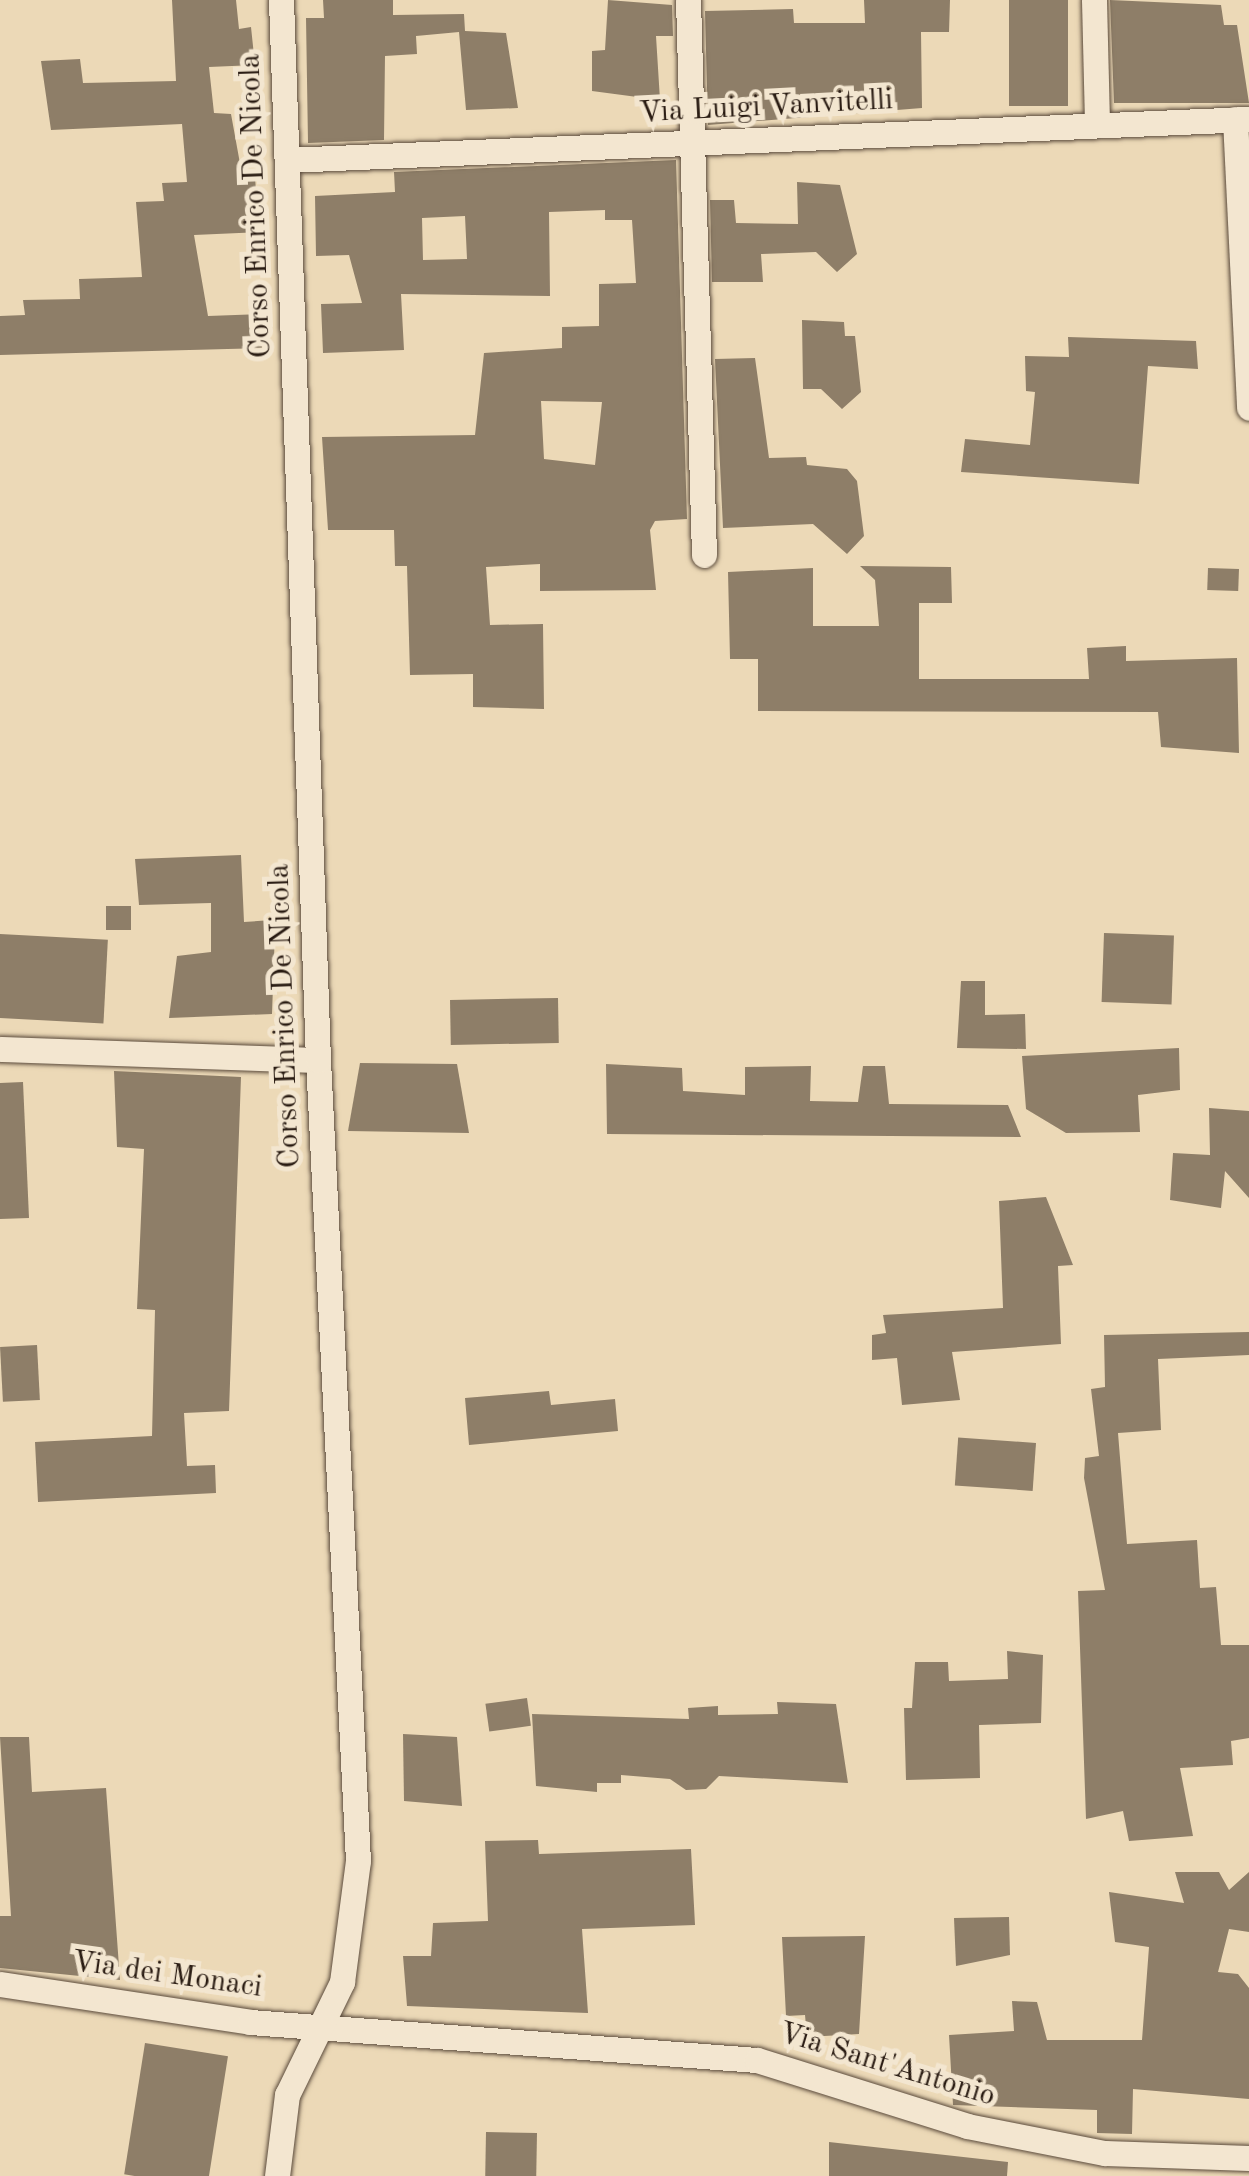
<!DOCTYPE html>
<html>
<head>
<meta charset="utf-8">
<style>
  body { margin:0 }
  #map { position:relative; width:1249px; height:2176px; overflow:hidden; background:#ecd9b7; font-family:"Old Standard TT",serif }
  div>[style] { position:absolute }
  .building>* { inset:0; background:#8e7e68; transform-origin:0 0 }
  .roads { filter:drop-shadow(0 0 2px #5a4a3b) drop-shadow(0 0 2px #5a4a3b) }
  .minor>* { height:25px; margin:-12.5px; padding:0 12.5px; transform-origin:12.5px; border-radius:12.5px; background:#f3e6d0 }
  span { translate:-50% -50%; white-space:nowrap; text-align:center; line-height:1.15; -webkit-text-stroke:10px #f3e6d0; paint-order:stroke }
  .street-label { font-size:30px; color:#291b12 }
</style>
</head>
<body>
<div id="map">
  <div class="building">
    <i style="clip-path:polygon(172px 0,236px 0,239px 29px,251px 27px,255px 65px,209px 67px,214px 113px,231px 114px,241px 169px,255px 177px,259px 232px,194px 235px,208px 316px,260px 314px,262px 348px,0 355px,0 316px,25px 315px,23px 300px,80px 299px,79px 279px,142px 277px,136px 202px,164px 201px,162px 183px,187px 182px,182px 124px,51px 130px,41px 61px,80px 59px,83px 83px,176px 81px)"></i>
    <i style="clip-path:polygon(323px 0,393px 0,393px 15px,464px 14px,465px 31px,506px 33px,518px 108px,466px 110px,459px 32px,416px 36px,417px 54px,385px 56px,384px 140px,308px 143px,306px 18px,324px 18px)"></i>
    <i style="clip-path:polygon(608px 0,672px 5px,673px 36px,656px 36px,660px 100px,592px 91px,592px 51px,605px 50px)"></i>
    <i style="clip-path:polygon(864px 0,950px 0,949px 32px,921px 32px,922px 108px,708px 125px,705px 11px,793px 9px,794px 23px,865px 23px)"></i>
    <i style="left:1009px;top:0;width:59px;height:106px"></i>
    <i style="clip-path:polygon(1110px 0,1221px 5px,1224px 25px,1237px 25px,1249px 103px,1114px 103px)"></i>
    <i style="clip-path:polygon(evenodd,676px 160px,687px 519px,655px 521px,650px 530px,656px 590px,540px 591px,540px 564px,486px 567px,490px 625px,543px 624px,544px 709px,473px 707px,473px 674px,410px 675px,407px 566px,395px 566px,394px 530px,328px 530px,322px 437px,475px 435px,484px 353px,562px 348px,562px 327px,599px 326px,599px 284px,636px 283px,632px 220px,605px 220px,605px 210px,549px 212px,550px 296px,401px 294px,404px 350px,323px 353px,321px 304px,362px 303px,349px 255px,316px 256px,315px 196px,395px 192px,394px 172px,676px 160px,465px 216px,467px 259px,423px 260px,422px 218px,465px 216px,676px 160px,541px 401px,602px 402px,595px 465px,544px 459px,541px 401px)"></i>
    <i style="clip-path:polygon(797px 182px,840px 185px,857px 254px,837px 272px,816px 252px,761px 254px,763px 282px,712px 282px,710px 200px,734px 200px,736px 223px,798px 224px)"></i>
    <i style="clip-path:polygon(802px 320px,844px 322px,845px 336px,855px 336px,861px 392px,842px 409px,821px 389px,803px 389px)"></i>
    <i style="clip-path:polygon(1068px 337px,1196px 341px,1198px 369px,1148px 366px,1139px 484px,961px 472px,965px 439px,1030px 445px,1035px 392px,1026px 391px,1025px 356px,1069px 357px)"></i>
    <i style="clip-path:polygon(755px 358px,769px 458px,806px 457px,807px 465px,847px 469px,857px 481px,864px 536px,847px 554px,813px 524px,723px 528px,715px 359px)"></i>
    <i style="clip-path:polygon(860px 566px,951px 567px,952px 603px,919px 603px,919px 679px,1089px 679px,1087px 648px,1126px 646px,1126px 661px,1237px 658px,1239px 753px,1161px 747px,1158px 712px,758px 711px,758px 659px,730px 659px,728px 572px,813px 568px,813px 626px,879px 626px,875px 580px)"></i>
    <i style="left:1208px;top:568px;width:31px;height:22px;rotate:2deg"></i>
    <i style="clip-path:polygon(241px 855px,244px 922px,272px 920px,275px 930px,272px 1014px,169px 1018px,177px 956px,211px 952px,211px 903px,139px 905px,135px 859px)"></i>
    <i style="left:106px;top:906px;width:25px;height:24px"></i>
    <i style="left:1104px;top:933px;width:70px;height:69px;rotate:2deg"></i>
    <i style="left:0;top:934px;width:108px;height:84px;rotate:3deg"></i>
    <i style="clip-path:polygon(961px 981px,985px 981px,985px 1015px,1025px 1014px,1026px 1049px,957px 1048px)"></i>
    <i style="left:558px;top:998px;width:45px;height:108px;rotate:89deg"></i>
    <i style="clip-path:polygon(1179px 1048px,1180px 1090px,1138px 1095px,1140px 1132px,1066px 1133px,1026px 1109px,1022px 1056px)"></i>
    <i style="clip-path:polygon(360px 1063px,457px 1064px,469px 1133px,348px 1131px)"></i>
    <i style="clip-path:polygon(606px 1064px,682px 1068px,683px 1091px,745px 1095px,745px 1067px,811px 1066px,810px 1101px,858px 1102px,863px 1066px,885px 1066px,889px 1104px,1008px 1105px,1021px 1137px,607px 1134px)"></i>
    <i style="clip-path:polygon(114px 1071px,241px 1077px,229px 1411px,184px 1413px,187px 1466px,215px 1465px,216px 1493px,38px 1502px,35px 1442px,152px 1436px,155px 1310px,137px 1309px,144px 1149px,117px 1147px)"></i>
    <i style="clip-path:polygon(23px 1082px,29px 1218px,0 1219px,0 1083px)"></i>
    <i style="clip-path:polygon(1209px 1108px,1249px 1111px,1249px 1198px,1225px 1171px,1221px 1208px,1170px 1200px,1173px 1153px,1210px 1155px)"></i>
    <i style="clip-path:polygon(1046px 1197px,1073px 1265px,1058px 1266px,1061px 1344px,952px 1352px,960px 1400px,902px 1405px,897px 1358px,872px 1360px,872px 1335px,886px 1333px,883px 1315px,1003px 1308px,999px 1201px)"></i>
    <i style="clip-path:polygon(1249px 1332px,1249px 1355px,1158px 1359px,1161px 1430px,1118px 1433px,1127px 1544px,1197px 1540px,1200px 1588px,1216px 1587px,1221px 1645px,1249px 1645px,1249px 1738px,1231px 1741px,1233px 1765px,1180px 1768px,1193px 1836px,1129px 1841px,1123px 1811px,1086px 1819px,1078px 1591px,1105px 1590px,1084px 1478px,1085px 1458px,1099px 1456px,1091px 1389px,1105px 1387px,1104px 1335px)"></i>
    <i style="left:37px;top:1345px;width:55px;height:37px;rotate:87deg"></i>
    <i style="clip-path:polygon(549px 1391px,551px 1405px,615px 1399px,618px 1431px,469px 1445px,465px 1398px)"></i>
    <i style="left:1036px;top:1443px;width:48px;height:78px;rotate:94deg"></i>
    <i style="clip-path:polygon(1007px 1651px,1043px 1655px,1041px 1723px,979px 1725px,980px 1778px,906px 1780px,904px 1708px,912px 1708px,915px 1662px,948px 1662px,949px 1681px,1008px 1679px)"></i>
    <i style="left:527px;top:1698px;width:28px;height:42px;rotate:82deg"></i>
    <i style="clip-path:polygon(777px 1702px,836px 1704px,848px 1783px,719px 1776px,706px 1789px,686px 1790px,670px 1779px,621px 1775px,621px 1783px,597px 1783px,597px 1792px,536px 1786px,532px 1714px,689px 1719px,688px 1708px,718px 1706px,718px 1715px,778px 1714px)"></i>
    <i style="clip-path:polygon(403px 1734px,457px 1737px,462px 1806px,404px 1801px)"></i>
    <i style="clip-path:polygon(0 1737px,29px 1737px,32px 1792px,106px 1788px,120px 1980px,0 1968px,0 1916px,11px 1916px)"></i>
    <i style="clip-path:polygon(538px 1840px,539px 1854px,691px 1849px,695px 1925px,582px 1929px,588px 2013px,407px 2006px,403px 1956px,431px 1956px,433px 1923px,488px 1921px,485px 1841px)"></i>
    <i style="clip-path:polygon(1175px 1872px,1219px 1872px,1229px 1890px,1249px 1872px,1249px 1932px,1229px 1929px,1218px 1972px,1238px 1974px,1249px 1988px,1249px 2099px,1133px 2089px,1132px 2134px,1097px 2133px,1097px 2110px,953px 2105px,949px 2035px,1014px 2031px,1012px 2001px,1037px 2002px,1047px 2040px,1142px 2040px,1149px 1947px,1115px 1942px,1109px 1892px,1184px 1903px)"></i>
    <i style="clip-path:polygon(1009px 1917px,1010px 1955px,956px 1966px,954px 1918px)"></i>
    <i style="clip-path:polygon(865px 1936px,859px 2034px,807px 2037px,805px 2015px,786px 2016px,782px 1937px)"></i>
    <i style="left:145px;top:2043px;width:84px;height:133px;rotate:9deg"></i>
    <i style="left:486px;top:2132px;width:51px;height:44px;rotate:1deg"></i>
    <i style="clip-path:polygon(829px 2142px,1008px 2162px,1007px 2176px,829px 2176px)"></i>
  </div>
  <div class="roads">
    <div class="minor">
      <i style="left:688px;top:0;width:555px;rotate:88.35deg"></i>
      <i style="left:1094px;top:0;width:125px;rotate:88.6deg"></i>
      <i style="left:1235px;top:119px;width:289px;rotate:87.2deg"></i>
      <i style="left:287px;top:160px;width:963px;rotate:-2.44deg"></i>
      <i style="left:0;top:1049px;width:318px;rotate:2deg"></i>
      <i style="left:0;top:1984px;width:253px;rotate:8.6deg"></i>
      <i style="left:250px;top:2022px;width:508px;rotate:4.29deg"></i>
      <i style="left:757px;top:2060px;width:220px;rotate:17.4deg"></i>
      <i style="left:967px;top:2126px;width:141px;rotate:11.1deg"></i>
      <i style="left:1105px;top:2153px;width:144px;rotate:2deg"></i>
      <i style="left:277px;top:2176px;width:82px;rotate:-83deg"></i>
      <i style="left:287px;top:2095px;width:126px;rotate:-64deg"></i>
      <i style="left:342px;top:1982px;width:122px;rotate:-82.5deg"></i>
      <i style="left:358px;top:1861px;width:802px;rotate:-92.86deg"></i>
      <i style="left:318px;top:1060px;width:1061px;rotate:-92deg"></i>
    </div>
  </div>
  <div class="street-label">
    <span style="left:766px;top:107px;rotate:-3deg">Via Luigi Vanvitelli</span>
    <span style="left:256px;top:206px;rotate:-92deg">Corso Enrico De Nicola</span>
    <span style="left:285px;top:1016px;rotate:-92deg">Corso Enrico De Nicola</span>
    <span style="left:167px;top:1975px;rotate:8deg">Via dei Monaci</span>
    <span style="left:887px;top:2065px;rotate:17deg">Via Sant'Antonio</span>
  </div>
</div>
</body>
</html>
